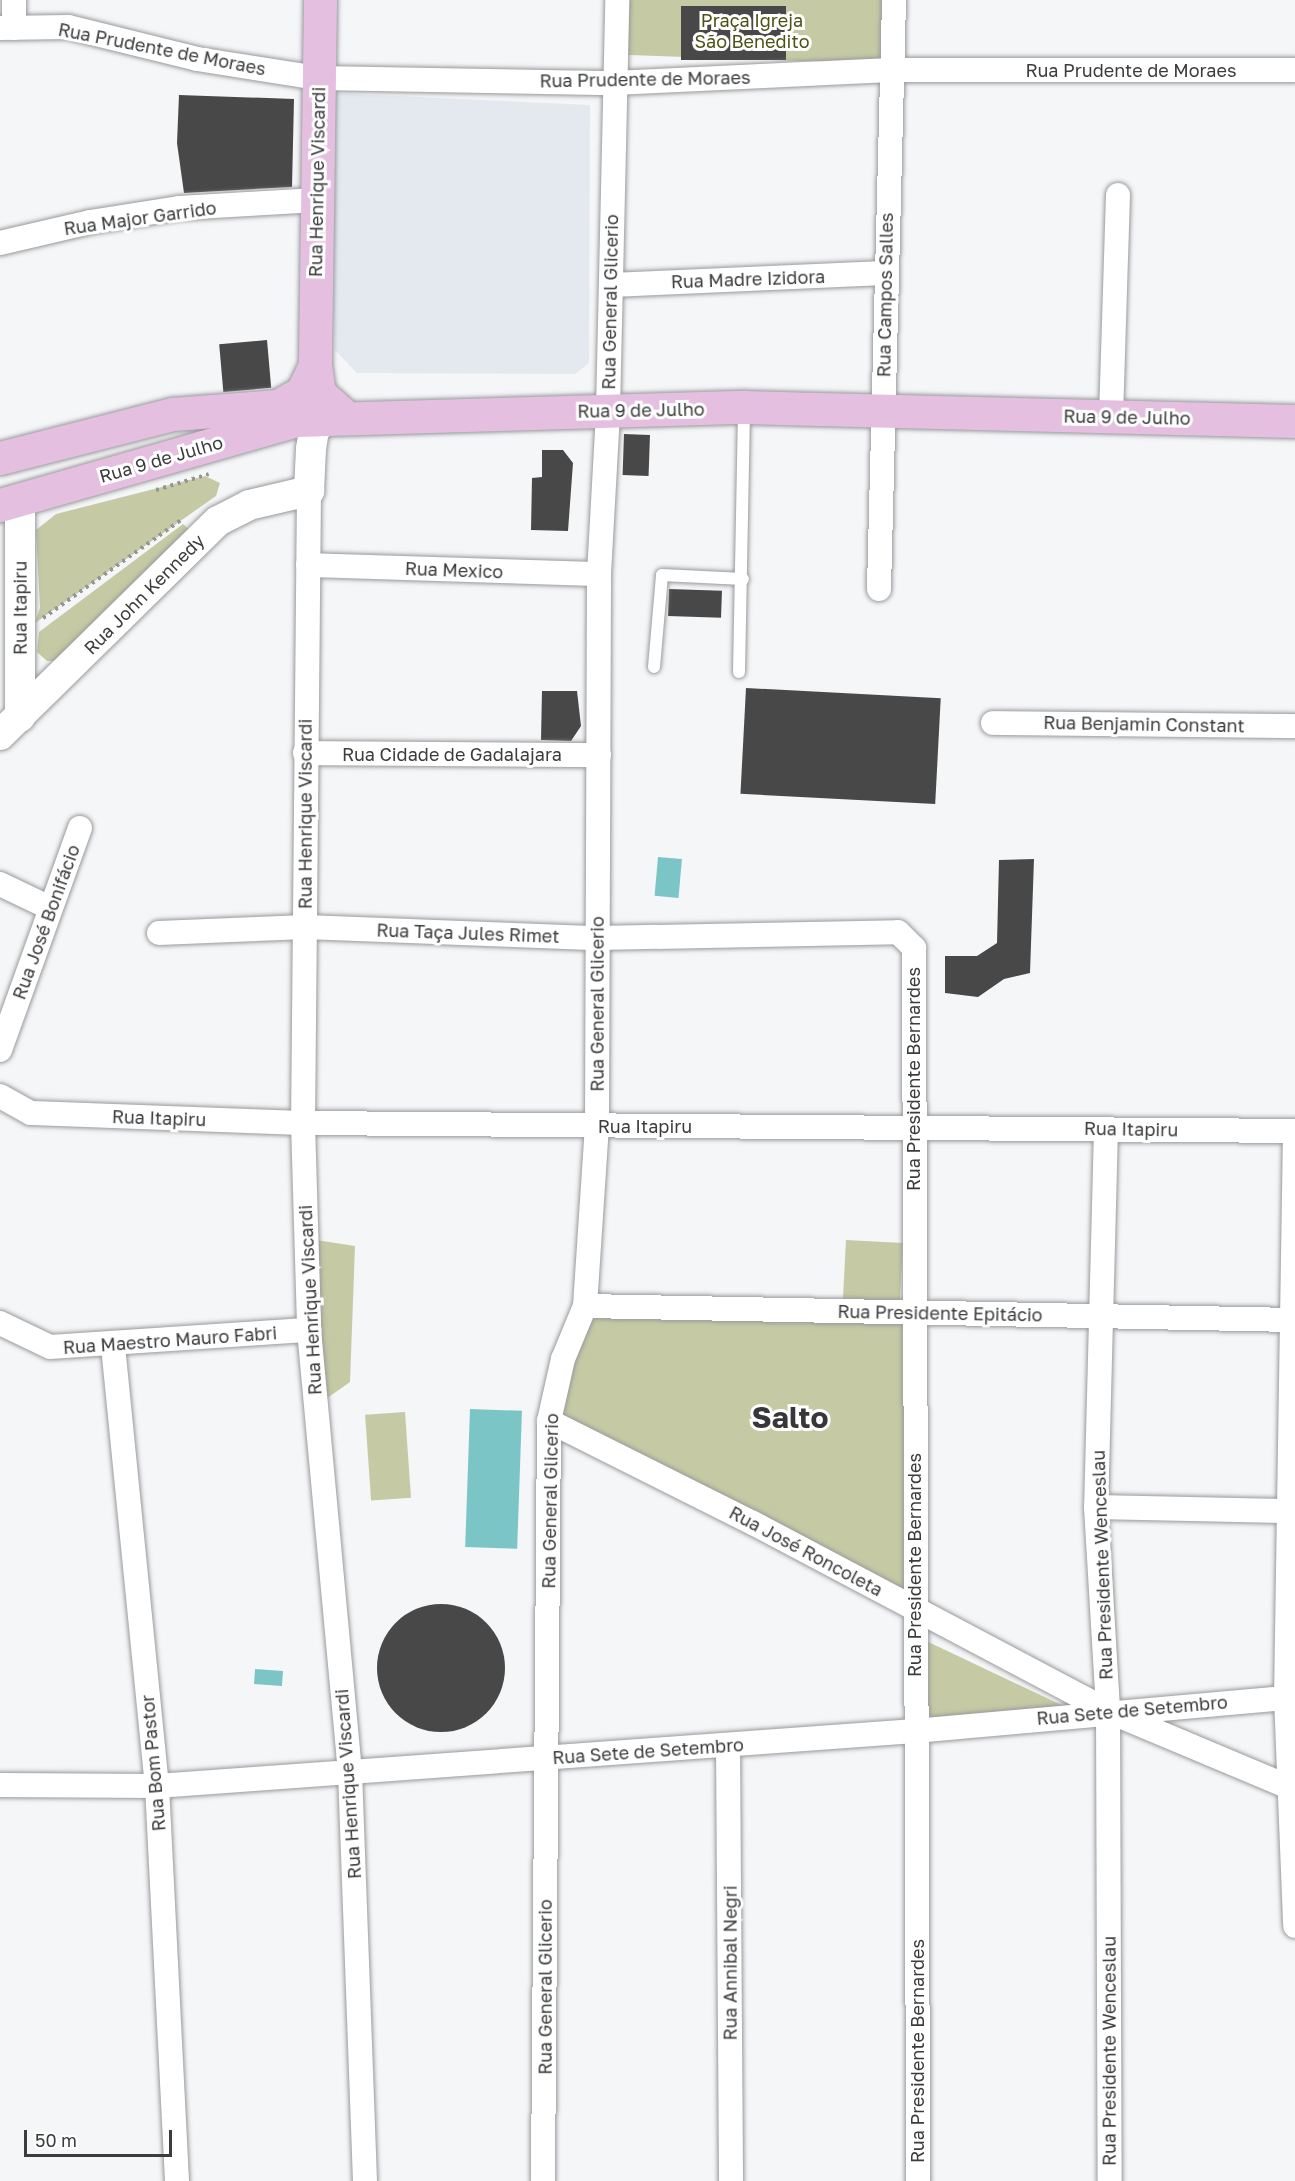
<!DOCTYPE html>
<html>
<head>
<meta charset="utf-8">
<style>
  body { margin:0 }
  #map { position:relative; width:1295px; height:2181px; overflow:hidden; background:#f5f6f8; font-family:"Golos Text",sans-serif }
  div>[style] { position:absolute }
  .built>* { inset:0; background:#e4e9f0 }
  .green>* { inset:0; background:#c5caa4; transform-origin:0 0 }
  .water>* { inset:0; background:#7bc5c7; transform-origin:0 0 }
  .building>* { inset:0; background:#494848; transform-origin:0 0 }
  .round { border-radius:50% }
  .path>* { height:4px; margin-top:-2px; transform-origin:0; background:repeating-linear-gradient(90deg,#949596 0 3px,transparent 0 7.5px) }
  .roads { filter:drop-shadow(0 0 2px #999a9c) drop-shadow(0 0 2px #999a9c) }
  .service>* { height:12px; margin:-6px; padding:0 6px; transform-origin:6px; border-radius:6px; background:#fff }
  .minor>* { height:24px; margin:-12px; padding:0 12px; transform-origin:12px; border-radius:12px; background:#fff }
  .tertiary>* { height:30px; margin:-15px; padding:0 15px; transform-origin:15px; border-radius:15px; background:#fff }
  .primary>* { height:33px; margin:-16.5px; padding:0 16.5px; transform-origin:16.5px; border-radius:16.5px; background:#e5bfe0 }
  span { translate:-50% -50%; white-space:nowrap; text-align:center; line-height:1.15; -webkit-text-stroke:6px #fff; paint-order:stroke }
  .park-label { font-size:18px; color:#4e5214 }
  .street-label { font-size:18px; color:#3b3c3c }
  .town-label { font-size:30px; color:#373739; font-weight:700 }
  .scale { position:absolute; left:24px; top:2130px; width:148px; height:27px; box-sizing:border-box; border:3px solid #3b3c3c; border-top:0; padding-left:8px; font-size:18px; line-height:21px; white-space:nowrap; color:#3b3c3c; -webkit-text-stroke:4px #fff; paint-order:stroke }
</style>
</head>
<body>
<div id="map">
  <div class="built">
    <i style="clip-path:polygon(330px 93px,590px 105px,589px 363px,575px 374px,357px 373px,335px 350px)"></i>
  </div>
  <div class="green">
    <i style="left:887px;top:0;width:64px;height:270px;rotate:92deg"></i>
    <i style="clip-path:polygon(205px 476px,220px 483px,216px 496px,35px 623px,40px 608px,36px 530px,56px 514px)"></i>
    <i style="clip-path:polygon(183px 524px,192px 532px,58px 661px,47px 661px,37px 652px,39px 632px)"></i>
    <i style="clip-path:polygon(316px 1240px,355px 1246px,350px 1382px,323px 1401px)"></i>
    <i style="left:846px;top:1240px;width:57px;height:64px;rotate:3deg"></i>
    <i style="clip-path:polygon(587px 1307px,909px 1315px,913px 1604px,551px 1416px)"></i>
    <i style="left:405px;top:1412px;width:86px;height:40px;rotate:86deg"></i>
    <i style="clip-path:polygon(922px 1639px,1070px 1709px,922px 1724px)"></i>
  </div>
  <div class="water">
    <i style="left:658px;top:857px;width:24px;height:39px;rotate:5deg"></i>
    <i style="left:470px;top:1409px;width:52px;height:138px;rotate:2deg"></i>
    <i style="left:283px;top:1671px;width:15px;height:28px;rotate:94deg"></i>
  </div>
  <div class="building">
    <i style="left:681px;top:6px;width:105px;height:54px"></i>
    <i style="clip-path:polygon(179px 95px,294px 99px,292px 187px,184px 193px,177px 143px)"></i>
    <i style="left:267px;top:340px;width:48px;height:48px;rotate:85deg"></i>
    <i style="left:624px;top:434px;width:26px;height:41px;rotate:2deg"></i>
    <i style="clip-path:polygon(542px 450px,563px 450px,573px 463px,568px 531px,531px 530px,532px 478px,542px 477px)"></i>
    <i style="left:669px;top:589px;width:53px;height:27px;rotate:2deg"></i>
    <i style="left:746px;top:688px;width:195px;height:106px;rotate:3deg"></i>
    <i style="clip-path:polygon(542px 691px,577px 691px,581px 726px,571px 741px,541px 740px)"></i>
    <i style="clip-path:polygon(1034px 859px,1030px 973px,1004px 979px,978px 997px,945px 993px,945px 956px,977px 956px,997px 943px,999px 860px)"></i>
    <i class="round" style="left:377px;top:1604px;width:128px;height:128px"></i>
  </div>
  <div class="path">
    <i style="left:156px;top:490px;width:55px;rotate:-16.8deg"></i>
    <i style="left:43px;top:618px;width:169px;rotate:-35.4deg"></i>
  </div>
  <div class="roads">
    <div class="service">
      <i style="left:654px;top:667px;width:92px;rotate:-85deg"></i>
      <i style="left:662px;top:575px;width:81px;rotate:2.8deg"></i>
      <i style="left:739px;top:672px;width:263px;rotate:-88.9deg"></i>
    </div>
    <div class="minor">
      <i style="left:0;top:28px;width:68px;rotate:-0.8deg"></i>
      <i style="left:68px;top:27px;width:133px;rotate:13.9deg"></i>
      <i style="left:197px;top:59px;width:123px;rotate:8.9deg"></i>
      <i style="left:319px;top:78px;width:295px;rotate:1deg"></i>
      <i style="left:614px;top:83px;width:277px;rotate:-2.7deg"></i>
      <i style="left:891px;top:70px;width:404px"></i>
      <i style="left:14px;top:28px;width:28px;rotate:-90deg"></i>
      <i style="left:0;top:243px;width:92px;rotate:-13.1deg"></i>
      <i style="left:90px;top:222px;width:90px;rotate:-8.9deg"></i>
      <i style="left:179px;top:208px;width:138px;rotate:-3.3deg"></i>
      <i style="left:612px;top:285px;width:272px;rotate:-2.5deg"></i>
      <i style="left:1111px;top:417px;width:222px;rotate:-88.2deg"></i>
      <i style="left:309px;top:491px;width:632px;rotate:90.54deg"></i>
      <i style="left:303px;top:1123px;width:207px;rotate:88.3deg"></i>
      <i style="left:309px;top:1330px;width:444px;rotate:84.7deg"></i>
      <i style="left:350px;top:1772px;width:409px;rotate:87.9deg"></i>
      <i style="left:308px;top:565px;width:291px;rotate:1.8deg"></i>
      <i style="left:879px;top:589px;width:589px;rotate:-88.54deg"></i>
      <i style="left:993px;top:723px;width:302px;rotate:0.6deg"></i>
      <i style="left:305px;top:753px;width:294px;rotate:0.4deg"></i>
      <i style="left:0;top:884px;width:55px;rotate:25.6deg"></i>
      <i style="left:159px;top:933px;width:146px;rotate:-2.4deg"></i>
      <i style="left:305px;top:927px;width:293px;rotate:2.2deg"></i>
      <i style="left:598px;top:938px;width:300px;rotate:-1.1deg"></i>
      <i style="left:898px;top:932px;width:23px;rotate:45deg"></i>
      <i style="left:914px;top:948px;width:1233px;rotate:89.81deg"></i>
      <i style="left:0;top:1050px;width:236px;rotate:-70.2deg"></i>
      <i style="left:0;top:1096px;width:35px;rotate:29deg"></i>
      <i style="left:31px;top:1113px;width:272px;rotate:2.1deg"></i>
      <i style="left:303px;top:1123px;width:992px;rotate:0.46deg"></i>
      <i style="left:1295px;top:1131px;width:566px;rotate:90.91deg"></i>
      <i style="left:1286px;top:1697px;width:229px;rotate:87.7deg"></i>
      <i style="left:1106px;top:1129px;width:378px;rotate:91.5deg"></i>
      <i style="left:1096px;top:1507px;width:204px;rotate:86.6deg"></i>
      <i style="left:1108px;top:1711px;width:470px;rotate:89.8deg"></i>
      <i style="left:585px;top:1306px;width:710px;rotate:1.13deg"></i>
      <i style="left:0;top:1323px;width:55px;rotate:25.6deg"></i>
      <i style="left:50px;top:1347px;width:260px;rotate:-3.8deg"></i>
      <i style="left:113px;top:1346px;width:442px;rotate:84.3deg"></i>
      <i style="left:157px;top:1786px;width:396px;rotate:87.1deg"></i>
      <i style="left:549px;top:1421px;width:228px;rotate:26.6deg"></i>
      <i style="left:753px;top:1523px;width:402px;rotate:27.9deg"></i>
      <i style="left:1108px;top:1711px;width:199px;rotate:22.8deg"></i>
      <i style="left:1096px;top:1507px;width:199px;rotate:1.2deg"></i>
      <i style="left:728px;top:1745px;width:436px;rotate:89.6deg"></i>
      <i style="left:0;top:1785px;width:157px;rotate:0.4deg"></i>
      <i style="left:157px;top:1786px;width:760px;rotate:-4.15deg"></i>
      <i style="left:915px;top:1731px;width:382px;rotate:-5.1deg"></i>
      <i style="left:543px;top:2181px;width:760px;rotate:-89.55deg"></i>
      <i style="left:549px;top:1421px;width:64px;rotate:-77.3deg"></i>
      <i style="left:563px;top:1359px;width:57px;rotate:-67.5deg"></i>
      <i style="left:585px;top:1306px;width:180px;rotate:-86.2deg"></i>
      <i style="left:597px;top:1126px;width:552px;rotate:-89.79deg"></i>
      <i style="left:599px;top:574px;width:163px;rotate:-86.8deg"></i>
      <i style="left:608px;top:411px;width:411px;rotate:-88.7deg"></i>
    </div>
    <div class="tertiary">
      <i style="left:20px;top:500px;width:217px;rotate:90deg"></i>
      <i style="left:0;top:735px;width:305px;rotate:-44.5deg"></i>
      <i style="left:218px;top:521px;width:35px;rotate:-27deg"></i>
      <i style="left:249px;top:505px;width:62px;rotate:-13.1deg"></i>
      <i style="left:309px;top:491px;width:42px;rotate:-87.3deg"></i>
      <i style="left:311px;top:449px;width:18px;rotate:-81deg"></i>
      <i style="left:314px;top:431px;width:14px;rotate:-51deg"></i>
    </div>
    <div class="primary">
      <i style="left:320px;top:0;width:365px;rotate:90.8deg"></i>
      <i style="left:315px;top:365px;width:28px;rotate:82deg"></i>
      <i style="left:319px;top:393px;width:36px;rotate:42deg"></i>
      <i style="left:0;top:458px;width:179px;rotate:-14.3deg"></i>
      <i style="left:173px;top:414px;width:105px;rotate:-4.4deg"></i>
      <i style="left:278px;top:406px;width:28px;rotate:-30deg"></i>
      <i style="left:302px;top:392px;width:30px;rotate:-64deg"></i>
      <i style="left:0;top:505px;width:308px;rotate:-16deg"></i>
      <i style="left:296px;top:420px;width:448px;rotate:-1.7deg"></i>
      <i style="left:744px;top:407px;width:551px;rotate:1.46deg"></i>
    </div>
  </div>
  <div class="park-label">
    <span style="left:752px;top:31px">Praça Igreja<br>São Benedito</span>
  </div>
  <div class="street-label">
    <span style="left:162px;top:49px;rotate:11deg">Rua Prudente de Moraes</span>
    <span style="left:1131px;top:70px">Rua Prudente de Moraes</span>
    <span style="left:645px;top:79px;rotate:-1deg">Rua Prudente de Moraes</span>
    <span style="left:317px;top:182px;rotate:-89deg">Rua Henrique Viscardi</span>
    <span style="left:140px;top:218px;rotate:-8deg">Rua Major Garrido</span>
    <span style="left:748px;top:279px;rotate:-2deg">Rua Madre Izidora</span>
    <span style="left:885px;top:295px;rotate:-89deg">Rua Campos Salles</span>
    <span style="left:610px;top:302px;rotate:-89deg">Rua General Glicerio</span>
    <span style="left:641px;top:410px;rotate:-1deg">Rua 9 de Julho</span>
    <span style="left:1127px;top:417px;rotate:1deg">Rua 9 de Julho</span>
    <span style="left:161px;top:459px;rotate:-16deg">Rua 9 de Julho</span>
    <span style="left:454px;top:570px;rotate:2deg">Rua Mexico</span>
    <span style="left:144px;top:594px;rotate:-45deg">Rua John Kennedy</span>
    <span style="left:20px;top:608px;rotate:-90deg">Rua Itapiru</span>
    <span style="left:1144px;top:724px;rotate:1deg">Rua Benjamin Constant</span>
    <span style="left:452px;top:754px">Rua Cidade de Gadalajara</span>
    <span style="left:305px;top:814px;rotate:-90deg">Rua Henrique Viscardi</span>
    <span style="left:46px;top:922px;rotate:-70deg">Rua José Bonifácio</span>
    <span style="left:468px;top:933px;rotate:2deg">Rua Taça Jules Rimet</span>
    <span style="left:597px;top:1004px;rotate:-90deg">Rua General Glicerio</span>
    <span style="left:913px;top:1079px;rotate:-90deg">Rua Presidente Bernardes</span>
    <span style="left:159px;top:1118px;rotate:2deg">Rua Itapiru</span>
    <span style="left:645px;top:1126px">Rua Itapiru</span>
    <span style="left:1131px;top:1129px;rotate:1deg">Rua Itapiru</span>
    <span style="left:310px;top:1300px;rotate:-93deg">Rua Henrique Viscardi</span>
    <span style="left:940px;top:1313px;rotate:1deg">Rua Presidente Epitácio</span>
    <span style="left:170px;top:1340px;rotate:-4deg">Rua Maestro Mauro Fabri</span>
    <span style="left:550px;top:1501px;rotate:-89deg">Rua General Glicerio</span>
    <span style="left:806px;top:1551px;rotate:28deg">Rua José Roncoleta</span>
    <span style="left:914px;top:1565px;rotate:-90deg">Rua Presidente Bernardes</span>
    <span style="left:1102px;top:1565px;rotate:-92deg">Rua Presidente Wenceslau</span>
    <span style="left:1132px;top:1710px;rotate:-5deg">Rua Sete de Setembro</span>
    <span style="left:648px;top:1751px;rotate:-4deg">Rua Sete de Setembro</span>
    <span style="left:153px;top:1763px;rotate:-95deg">Rua Bom Pastor</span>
    <span style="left:348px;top:1784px;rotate:-94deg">Rua Henrique Viscardi</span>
    <span style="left:730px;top:1963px;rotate:-90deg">Rua Annibal Negri</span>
    <span style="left:545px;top:1987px;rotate:-90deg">Rua General Glicerio</span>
    <span style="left:917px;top:2051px;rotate:-90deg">Rua Presidente Bernardes</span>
    <span style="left:1109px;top:2051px;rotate:-90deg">Rua Presidente Wenceslau</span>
  </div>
  <div class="town-label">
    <span style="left:790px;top:1417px">Salto</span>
  </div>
  <div class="scale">50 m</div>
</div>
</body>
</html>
